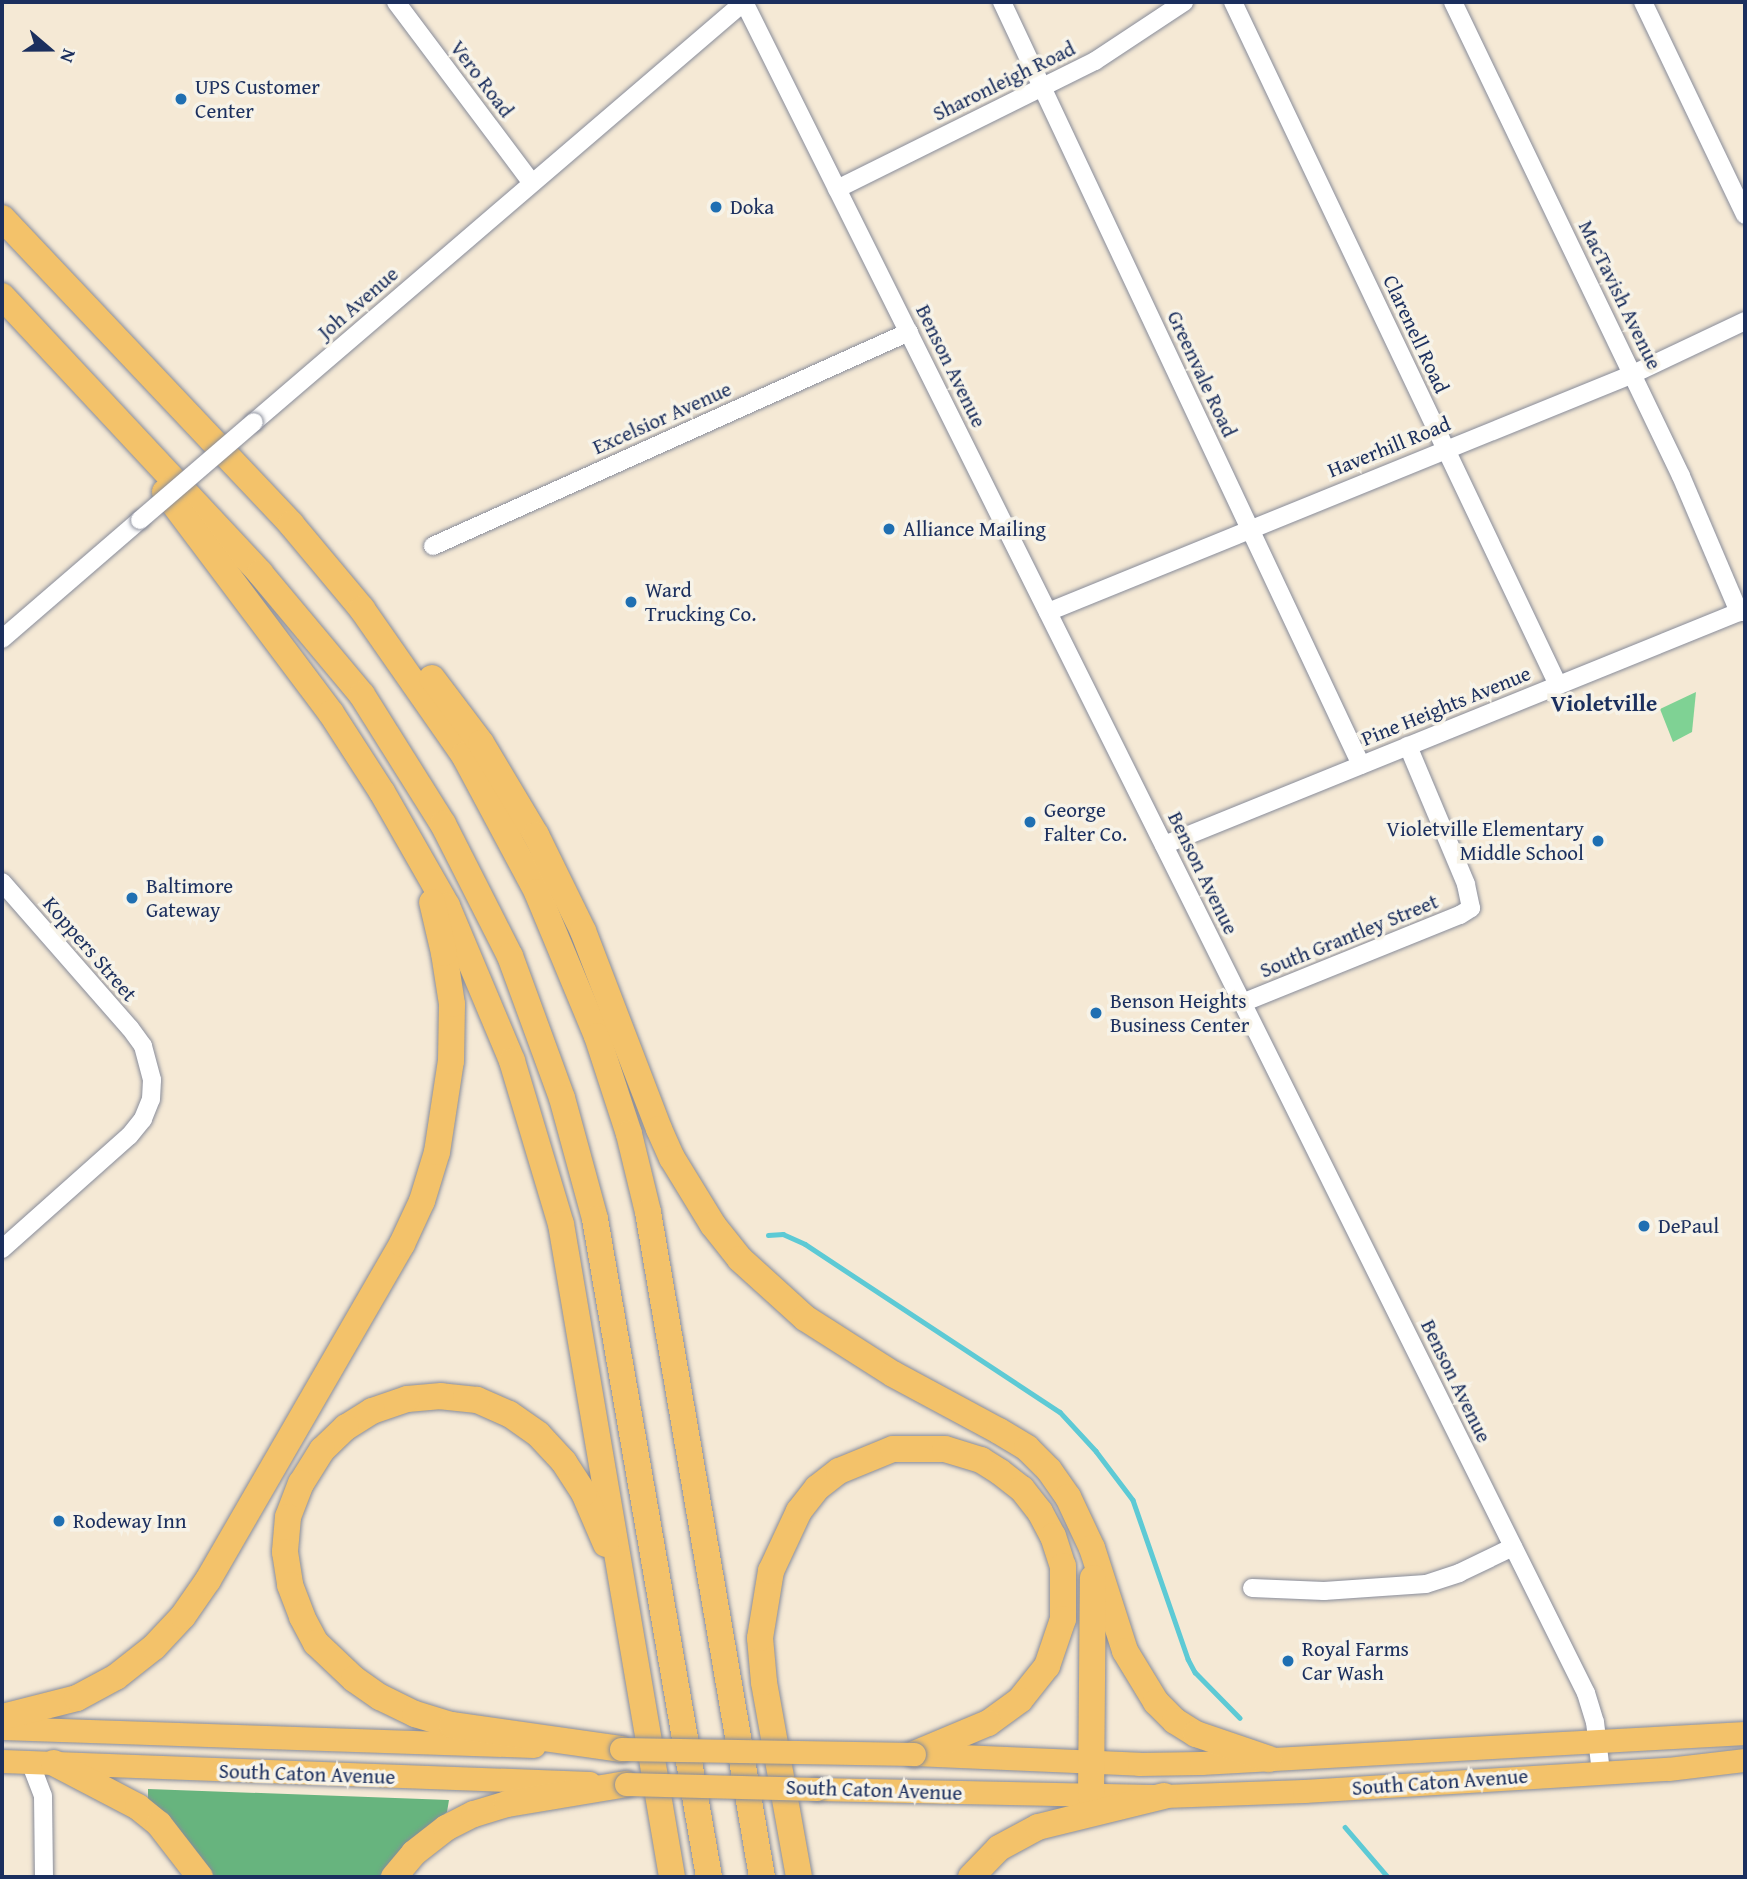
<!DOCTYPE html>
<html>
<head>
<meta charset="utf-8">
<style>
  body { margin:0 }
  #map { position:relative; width:1747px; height:1879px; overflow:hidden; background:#f5e9d5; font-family:"Gentium Book Plus",serif }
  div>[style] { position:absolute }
  .green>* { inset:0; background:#7fd294 }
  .forest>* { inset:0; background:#67b47e }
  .stream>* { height:4.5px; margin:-2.25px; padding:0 2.25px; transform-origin:2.25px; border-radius:2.25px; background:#5dcad5 }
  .roads { filter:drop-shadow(0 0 2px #888c9a) drop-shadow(0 0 2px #888c9a) }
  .minor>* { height:18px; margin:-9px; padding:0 9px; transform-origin:9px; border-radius:9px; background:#fff }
  .major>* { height:23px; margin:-11.5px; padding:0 11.5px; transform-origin:11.5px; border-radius:11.5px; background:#f3c26a }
  .highway>* { height:26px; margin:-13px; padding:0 13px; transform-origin:13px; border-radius:13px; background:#f3c26a }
  .bridges { filter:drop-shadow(0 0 2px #888c9a) drop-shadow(0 0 2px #888c9a) }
  .minor-bridge>* { height:18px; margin:-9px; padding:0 9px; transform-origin:9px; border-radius:9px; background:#fff }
  .major-bridge>* { height:23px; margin:-11.5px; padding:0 11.5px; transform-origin:11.5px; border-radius:11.5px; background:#f3c26a }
  .dots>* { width:19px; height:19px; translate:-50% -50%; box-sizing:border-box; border:4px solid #f7f3e8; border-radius:50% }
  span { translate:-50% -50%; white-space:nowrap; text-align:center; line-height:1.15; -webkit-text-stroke:7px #f7f3e8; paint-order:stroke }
  .street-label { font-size:21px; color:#1b2f5e }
  .poi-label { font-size:21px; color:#1b2f5e }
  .left { translate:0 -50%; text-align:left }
  .right { translate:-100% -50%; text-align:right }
  .neighbourhood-label { font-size:23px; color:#1b2f5e; font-weight:700 }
  .frame { position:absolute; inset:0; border:4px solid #1b2f5e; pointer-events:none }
  .north { position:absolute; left:14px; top:14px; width:70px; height:70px; -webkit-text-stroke:5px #f7f3e8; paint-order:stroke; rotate:110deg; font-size:19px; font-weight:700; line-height:28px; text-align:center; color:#1b2f5e }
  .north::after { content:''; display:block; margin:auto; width:24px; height:32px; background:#1b2f5e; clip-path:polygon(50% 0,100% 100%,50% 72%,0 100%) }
</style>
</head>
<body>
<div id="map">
  <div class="green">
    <i style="clip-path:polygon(1696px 692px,1692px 732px,1673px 742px,1660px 709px)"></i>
  </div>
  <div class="forest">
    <i style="clip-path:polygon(148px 1789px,449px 1800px,447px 1812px,406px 1843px,379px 1877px,211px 1877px,148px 1802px)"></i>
  </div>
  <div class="stream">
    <i style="left:768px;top:1235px;width:15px;rotate:-4deg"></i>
    <i style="left:783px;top:1234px;width:24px;rotate:24deg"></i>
    <i style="left:805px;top:1244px;width:305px;rotate:33.4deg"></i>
    <i style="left:1060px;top:1412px;width:53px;rotate:47.3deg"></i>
    <i style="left:1096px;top:1451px;width:61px;rotate:52.9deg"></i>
    <i style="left:1133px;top:1500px;width:168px;rotate:70.9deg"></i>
    <i style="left:1188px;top:1659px;width:15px;rotate:62deg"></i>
    <i style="left:1195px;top:1672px;width:64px;rotate:45.6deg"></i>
    <i style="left:1345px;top:1827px;width:66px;rotate:49.3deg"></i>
  </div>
  <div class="roads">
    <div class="minor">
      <i style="left:396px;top:2px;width:226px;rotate:53.1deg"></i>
      <i style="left:1002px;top:2px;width:843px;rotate:64.8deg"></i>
      <i style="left:1233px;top:2px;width:756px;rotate:64.55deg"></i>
      <i style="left:1453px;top:2px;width:526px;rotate:64.31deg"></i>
      <i style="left:1681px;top:476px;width:148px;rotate:66.9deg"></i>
      <i style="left:1643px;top:2px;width:236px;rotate:64.4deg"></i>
      <i style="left:837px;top:189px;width:288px;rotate:-26.4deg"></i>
      <i style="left:1095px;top:61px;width:107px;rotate:-33.5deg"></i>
      <i style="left:254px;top:422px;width:645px;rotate:-40.6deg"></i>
      <i style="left:744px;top:2px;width:1889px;rotate:63.53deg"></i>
      <i style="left:1586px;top:1693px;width:30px;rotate:73deg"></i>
      <i style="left:1595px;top:1722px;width:50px;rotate:83.2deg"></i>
      <i style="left:433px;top:546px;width:522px;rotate:-24.21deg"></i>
      <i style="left:1048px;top:612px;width:632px;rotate:-22.14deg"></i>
      <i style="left:1633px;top:374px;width:124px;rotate:-25.3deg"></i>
      <i style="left:2px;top:639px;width:182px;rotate:-40.8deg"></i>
      <i style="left:1164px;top:845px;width:620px;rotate:-22.06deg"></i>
      <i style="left:1739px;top:612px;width:6px"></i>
      <i style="left:2px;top:882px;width:194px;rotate:48.8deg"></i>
      <i style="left:130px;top:1028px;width:22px;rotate:54deg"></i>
      <i style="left:143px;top:1046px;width:35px;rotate:75deg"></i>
      <i style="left:152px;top:1080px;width:19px;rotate:93deg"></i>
      <i style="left:151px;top:1099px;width:22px;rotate:112deg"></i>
      <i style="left:143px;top:1119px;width:22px;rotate:129deg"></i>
      <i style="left:129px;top:1136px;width:170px;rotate:138.3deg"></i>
      <i style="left:1242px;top:1003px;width:235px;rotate:-22deg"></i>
      <i style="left:1460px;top:915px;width:13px;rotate:-32deg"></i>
      <i style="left:1471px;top:908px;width:25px;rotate:-102deg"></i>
      <i style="left:1466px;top:884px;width:150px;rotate:-112.8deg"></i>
      <i style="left:1252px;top:1588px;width:72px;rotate:2.4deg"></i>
      <i style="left:1324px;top:1591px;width:102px;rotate:-3.9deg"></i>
      <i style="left:1426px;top:1584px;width:35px;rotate:-18deg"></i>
      <i style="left:1459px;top:1573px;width:60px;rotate:-25.7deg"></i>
      <i style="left:30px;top:1762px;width:36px;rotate:69deg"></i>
      <i style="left:43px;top:1796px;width:81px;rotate:89.3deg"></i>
    </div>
    <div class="major">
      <i style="left:2px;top:1728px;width:532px;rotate:1.94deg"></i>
      <i style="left:914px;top:1754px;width:225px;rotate:2.5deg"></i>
      <i style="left:1139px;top:1764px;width:62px;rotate:-0.9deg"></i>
      <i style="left:1201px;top:1763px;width:545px;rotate:-3.16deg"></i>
      <i style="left:2px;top:1761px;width:588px;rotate:2.14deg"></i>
      <i style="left:817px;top:1789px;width:347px;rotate:1.2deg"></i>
      <i style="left:1164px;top:1796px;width:140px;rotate:-2deg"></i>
      <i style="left:1304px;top:1791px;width:365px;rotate:-3.5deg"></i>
      <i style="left:1668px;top:1769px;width:78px;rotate:-6.7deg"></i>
    </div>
    <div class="highway">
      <i style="left:2px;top:218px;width:421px;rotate:46.6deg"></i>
      <i style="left:291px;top:524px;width:111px;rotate:50.1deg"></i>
      <i style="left:362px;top:609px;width:178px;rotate:55.1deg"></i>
      <i style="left:464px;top:755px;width:155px;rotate:61.9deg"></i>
      <i style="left:537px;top:892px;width:156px;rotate:67.4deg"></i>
      <i style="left:597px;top:1036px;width:103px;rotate:71.9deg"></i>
      <i style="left:629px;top:1134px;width:80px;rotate:76.3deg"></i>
      <i style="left:648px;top:1212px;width:675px;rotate:80.27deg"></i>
      <i style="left:2px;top:296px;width:379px;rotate:47deg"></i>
      <i style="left:260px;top:573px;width:159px;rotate:50.1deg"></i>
      <i style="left:362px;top:695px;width:152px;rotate:57.9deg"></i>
      <i style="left:443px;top:824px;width:148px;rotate:63.1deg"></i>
      <i style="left:510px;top:956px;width:151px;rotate:69.9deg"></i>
      <i style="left:562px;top:1098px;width:125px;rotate:74.7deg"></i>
      <i style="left:595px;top:1219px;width:668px;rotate:80.17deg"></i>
      <i style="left:165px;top:492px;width:276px;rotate:53.1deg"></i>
      <i style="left:331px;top:713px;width:94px;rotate:57.2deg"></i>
      <i style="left:382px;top:792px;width:131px;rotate:60.3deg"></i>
      <i style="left:447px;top:906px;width:168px;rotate:67.2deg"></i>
      <i style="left:512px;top:1061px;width:170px;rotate:73.3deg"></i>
      <i style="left:561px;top:1224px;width:662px;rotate:80.35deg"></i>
      <i style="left:432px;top:678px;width:81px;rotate:53deg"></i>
      <i style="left:481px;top:743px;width:107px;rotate:59.1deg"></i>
      <i style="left:536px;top:835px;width:107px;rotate:63.9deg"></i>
      <i style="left:583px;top:931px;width:212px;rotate:69deg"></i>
      <i style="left:659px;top:1129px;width:32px;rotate:66deg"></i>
      <i style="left:672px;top:1158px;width:79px;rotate:58.5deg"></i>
      <i style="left:713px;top:1225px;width:43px;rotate:51.5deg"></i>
      <i style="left:740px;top:1259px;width:88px;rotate:42.2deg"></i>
      <i style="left:805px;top:1318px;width:104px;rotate:32.5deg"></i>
      <i style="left:893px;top:1374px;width:120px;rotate:28.3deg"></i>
      <i style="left:999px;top:1431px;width:33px;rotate:31deg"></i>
      <i style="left:1027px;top:1448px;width:31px;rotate:45deg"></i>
      <i style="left:1049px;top:1470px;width:33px;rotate:55deg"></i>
      <i style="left:1068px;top:1497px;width:56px;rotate:64.8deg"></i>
      <i style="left:1092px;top:1548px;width:108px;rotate:72.2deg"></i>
      <i style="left:1125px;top:1651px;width:60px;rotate:58.7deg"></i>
      <i style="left:1156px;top:1702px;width:27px;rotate:45deg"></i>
      <i style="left:1175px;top:1721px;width:25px;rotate:32deg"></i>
      <i style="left:1196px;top:1734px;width:77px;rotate:18.9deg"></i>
      <i style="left:606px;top:1544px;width:56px;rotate:-113.3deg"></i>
      <i style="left:584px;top:1493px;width:37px;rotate:-123deg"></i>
      <i style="left:564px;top:1462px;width:38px;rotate:-133deg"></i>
      <i style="left:538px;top:1434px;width:35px;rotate:-145deg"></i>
      <i style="left:509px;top:1414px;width:35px;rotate:-156deg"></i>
      <i style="left:477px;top:1400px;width:36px;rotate:-174deg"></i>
      <i style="left:441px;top:1396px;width:34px;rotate:175deg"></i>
      <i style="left:407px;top:1399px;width:37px;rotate:161deg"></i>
      <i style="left:372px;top:1411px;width:31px;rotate:148deg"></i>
      <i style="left:346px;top:1427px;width:33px;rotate:136deg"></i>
      <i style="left:322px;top:1450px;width:39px;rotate:122deg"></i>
      <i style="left:301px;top:1483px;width:36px;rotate:111deg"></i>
      <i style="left:288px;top:1517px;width:35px;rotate:95deg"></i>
      <i style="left:285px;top:1552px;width:33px;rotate:81deg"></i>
      <i style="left:290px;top:1585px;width:34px;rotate:69deg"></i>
      <i style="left:302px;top:1617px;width:30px;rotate:62deg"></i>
      <i style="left:316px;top:1643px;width:52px;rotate:43.5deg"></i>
      <i style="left:354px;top:1679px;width:32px;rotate:35deg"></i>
      <i style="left:380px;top:1697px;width:39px;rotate:26deg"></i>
      <i style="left:415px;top:1714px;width:39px;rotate:17deg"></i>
      <i style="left:452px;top:1725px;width:171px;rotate:8.1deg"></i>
      <i style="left:2px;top:1717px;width:77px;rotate:-14.2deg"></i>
      <i style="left:77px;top:1698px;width:44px;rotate:-28.3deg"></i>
      <i style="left:116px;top:1677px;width:48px;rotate:-38.3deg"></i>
      <i style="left:154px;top:1647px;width:42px;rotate:-46.9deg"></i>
      <i style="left:183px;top:1616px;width:44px;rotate:-55.2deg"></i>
      <i style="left:208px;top:1580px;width:388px;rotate:-60deg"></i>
      <i style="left:402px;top:1244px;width:47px;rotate:-65.1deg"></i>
      <i style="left:422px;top:1201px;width:51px;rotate:-73deg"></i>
      <i style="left:437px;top:1152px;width:92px;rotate:-81.3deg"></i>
      <i style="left:451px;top:1061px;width:57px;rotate:-89deg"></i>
      <i style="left:452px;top:1004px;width:52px;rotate:-98.9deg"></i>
      <i style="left:444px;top:953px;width:52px;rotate:-103.2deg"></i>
      <i style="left:54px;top:1763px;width:95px;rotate:27.6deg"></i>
      <i style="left:138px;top:1807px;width:27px;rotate:39deg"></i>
      <i style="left:159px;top:1824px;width:67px;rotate:52.3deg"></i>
      <i style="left:1091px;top:1796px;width:218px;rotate:-89.5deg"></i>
      <i style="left:394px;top:1877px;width:31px;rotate:-50deg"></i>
      <i style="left:414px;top:1853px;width:41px;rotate:-38deg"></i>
      <i style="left:446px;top:1828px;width:31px;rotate:-27deg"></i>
      <i style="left:474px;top:1814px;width:34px;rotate:-17deg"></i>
      <i style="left:507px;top:1804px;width:121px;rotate:-9.5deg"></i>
      <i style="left:799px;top:1877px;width:198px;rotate:-100.2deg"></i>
      <i style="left:764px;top:1682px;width:44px;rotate:-95.2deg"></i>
      <i style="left:760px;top:1638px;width:68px;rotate:-80.7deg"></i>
      <i style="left:771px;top:1571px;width:66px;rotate:-65deg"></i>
      <i style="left:799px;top:1511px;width:29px;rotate:-52deg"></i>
      <i style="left:817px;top:1488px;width:28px;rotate:-38deg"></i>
      <i style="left:839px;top:1471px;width:58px;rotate:-22.2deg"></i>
      <i style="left:893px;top:1449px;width:52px"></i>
      <i style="left:945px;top:1449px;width:38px;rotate:17deg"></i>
      <i style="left:981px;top:1460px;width:22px;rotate:32deg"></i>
      <i style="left:1000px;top:1472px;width:28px;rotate:38deg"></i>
      <i style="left:1022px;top:1489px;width:29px;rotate:52deg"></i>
      <i style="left:1040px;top:1512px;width:27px;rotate:62deg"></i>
      <i style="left:1053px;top:1536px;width:32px;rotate:72deg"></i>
      <i style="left:1063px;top:1566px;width:53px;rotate:90deg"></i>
      <i style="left:1063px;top:1619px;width:50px;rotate:108.8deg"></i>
      <i style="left:1047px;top:1666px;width:43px;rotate:128.5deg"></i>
      <i style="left:1020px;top:1700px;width:39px;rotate:144deg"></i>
      <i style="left:988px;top:1723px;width:80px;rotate:157.3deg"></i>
      <i style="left:971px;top:1877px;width:40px;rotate:-46deg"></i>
      <i style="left:999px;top:1848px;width:44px;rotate:-28.3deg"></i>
      <i style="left:1038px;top:1827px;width:130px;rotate:-13.8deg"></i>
    </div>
  </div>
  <div class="bridges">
    <div class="minor-bridge">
      <i style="left:140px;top:520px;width:150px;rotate:-40.7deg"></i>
    </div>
    <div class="major-bridge">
      <i style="left:621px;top:1749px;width:293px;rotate:1deg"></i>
      <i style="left:626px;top:1784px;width:191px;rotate:1.5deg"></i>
    </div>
  </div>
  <div class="dots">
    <i style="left:181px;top:99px;background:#1f6fb2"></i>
    <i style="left:716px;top:207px;background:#1f6fb2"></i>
    <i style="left:889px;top:529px;background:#1f6fb2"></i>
    <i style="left:631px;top:602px;background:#1f6fb2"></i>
    <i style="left:1030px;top:822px;background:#1f6fb2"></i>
    <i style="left:1598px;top:841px;background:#1f6fb2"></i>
    <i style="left:132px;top:898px;background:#1f6fb2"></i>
    <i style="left:1096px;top:1013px;background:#1f6fb2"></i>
    <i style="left:1644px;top:1226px;background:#1f6fb2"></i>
    <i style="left:59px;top:1521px;background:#1f6fb2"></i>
    <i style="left:1288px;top:1661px;background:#1f6fb2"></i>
  </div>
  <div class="street-label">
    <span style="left:482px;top:79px;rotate:53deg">Vero Road</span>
    <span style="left:1004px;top:81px;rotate:-26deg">Sharonleigh Road</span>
    <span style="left:1620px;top:295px;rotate:64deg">MacTavish Avenue</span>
    <span style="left:358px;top:303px;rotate:-41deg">Joh Avenue</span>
    <span style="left:1416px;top:334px;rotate:65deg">Clarenell Road</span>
    <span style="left:951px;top:366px;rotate:64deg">Benson Avenue</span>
    <span style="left:1202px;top:374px;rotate:65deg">Greenvale Road</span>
    <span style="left:662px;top:418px;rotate:-24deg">Excelsior Avenue</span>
    <span style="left:1389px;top:447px;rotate:-22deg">Haverhill Road</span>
    <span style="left:1446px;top:706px;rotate:-22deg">Pine Heights Avenue</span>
    <span style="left:1203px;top:873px;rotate:64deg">Benson Avenue</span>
    <span style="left:1349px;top:936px;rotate:-22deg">South Grantley Street</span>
    <span style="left:90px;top:949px;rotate:49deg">Koppers Street</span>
    <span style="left:1456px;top:1381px;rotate:64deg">Benson Avenue</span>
    <span style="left:307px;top:1774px;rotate:2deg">South Caton Avenue</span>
    <span style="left:1440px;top:1782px;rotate:-4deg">South Caton Avenue</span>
    <span style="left:874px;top:1790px;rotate:2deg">South Caton Avenue</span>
  </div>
  <div class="poi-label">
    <span class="left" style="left:195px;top:99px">UPS Customer<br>Center</span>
    <span class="left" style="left:730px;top:207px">Doka</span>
    <span class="left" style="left:903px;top:529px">Alliance Mailing</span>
    <span class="left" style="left:645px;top:602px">Ward<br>Trucking Co.</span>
    <span class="left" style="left:1044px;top:822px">George<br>Falter Co.</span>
    <span class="right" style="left:1584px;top:841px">Violetville Elementary<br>Middle School</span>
    <span class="left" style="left:146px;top:898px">Baltimore<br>Gateway</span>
    <span class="left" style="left:1110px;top:1013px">Benson Heights<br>Business Center</span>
    <span class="left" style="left:1658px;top:1226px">DePaul</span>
    <span class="left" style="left:73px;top:1521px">Rodeway Inn</span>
    <span class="left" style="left:1302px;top:1661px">Royal Farms<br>Car Wash</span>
  </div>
  <div class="neighbourhood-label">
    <span style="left:1604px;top:703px">Violetville</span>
  </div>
  <div class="frame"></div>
  <div class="north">N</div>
</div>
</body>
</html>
